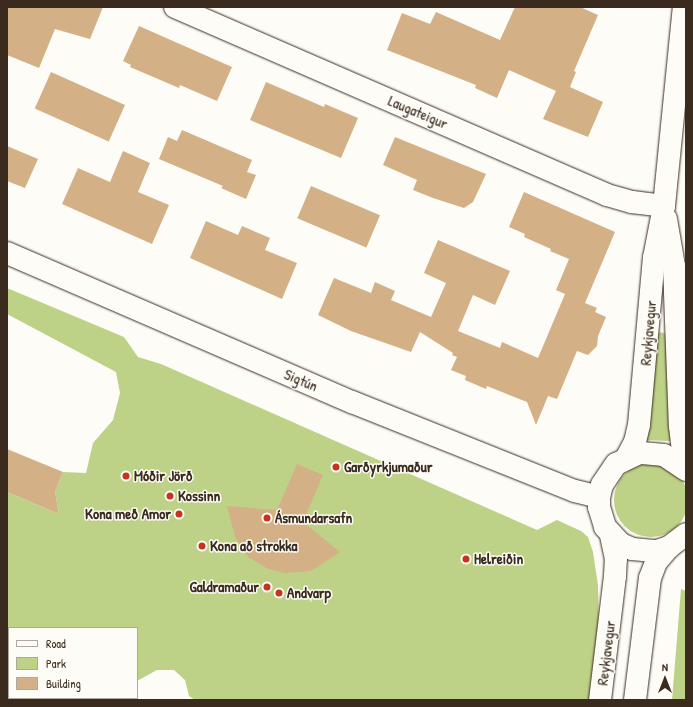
<!DOCTYPE html>
<html>
<head>
<meta charset="utf-8">
<style>
  body { margin:0 }
  #map { position:relative; width:693px; height:707px; overflow:hidden; background:#fdfcf7; font-family:"Patrick Hand",sans-serif }
  div>[style] { position:absolute }
  .green>* { inset:0; background:#bdd287 }
  .round { border-radius:50% }
  .building>* { inset:0; background:#d3b085; transform-origin:0 0 }
  .roads { filter:drop-shadow(0 0 1px #3b2a1e) drop-shadow(0 0 1px #3b2a1e) }
  .street>* { height:22px; margin:-11px; padding:0 11px; transform-origin:11px; border-radius:11px; background:#fdfcf7 }
  .secondary>* { height:22px; margin:-11px; padding:0 11px; transform-origin:11px; border-radius:11px; background:#fdfcf7 }
  .dots>* { width:11px; height:11px; translate:-50% -50%; box-sizing:border-box; border:2px solid #fdfcf7; border-radius:50% }
  span { translate:-50% -50%; white-space:nowrap; text-align:center; line-height:1.15; -webkit-text-stroke:3px #fdfcf7; paint-order:stroke }
  .street-label { font-size:15px; color:#3b2a1e }
  .poi-label { font-size:15px; color:#3b2a1e; font-weight:700 }
  .left { translate:0 -50%; text-align:left }
  .right { translate:-100% -50%; text-align:right }
  .frame { position:absolute; inset:0; border:8px solid #3b2a1e; pointer-events:none }
  .legend { position:absolute; left:8px; top:627px; width:130px; height:72px; box-sizing:border-box; background:#fdfcf7; border:1px solid #afa8a0; margin:0; padding:5px 7px; list-style:none; font-size:12px; color:#3b2a1e }
  .legend li { display:flex; align-items:center; gap:8px; height:20px }
  .legend b { width:20px; border:1px solid #afa8a0 }
  .north { position:absolute; left:645px; top:659px; width:40px; height:40px; -webkit-text-stroke:3px #fdfcf7; paint-order:stroke; rotate:0deg; font-size:11px; font-weight:700; line-height:16px; text-align:center; color:#3b2a1e }
  .north::after { content:''; display:block; margin:auto; width:14px; height:18px; background:#3b2a1e; clip-path:polygon(50% 0,100% 100%,50% 72%,0 100%) }
</style>
</head>
<body>
<div id="map">
  <div class="green">
    <i style="clip-path:polygon(7px 288px,124px 337px,138px 357px,161px 364px,537px 530px,557px 520px,581px 531px,588px 537px,593px 552px,598px 585px,599px 629px,592px 700px,195px 700px,189px 696px,185px 680px,174px 670px,157px 670px,137px 681px,137px 628px,9px 628px,9px 698px,26px 698px,7px 700px,7px 492px,59px 514px,55px 492px,63px 472px,86px 473px,93px 443px,113px 420px,120px 393px,116px 372px,7px 314px)"></i>
    <i style="clip-path:polygon(660px 332px,669px 335px,670px 441px,646px 440px,656px 335px)"></i>
    <i class="round" style="left:614px;top:463px;width:74px;height:74px"></i>
    <i style="clip-path:polygon(681px 589px,686px 591px,686px 700px,672px 700px)"></i>
  </div>
  <div class="building">
    <i style="clip-path:polygon(7px 7px,103px 7px,90px 39px,55px 29px,39px 68px,7px 55px)"></i>
    <i style="clip-path:polygon(515px 7px,580px 7px,598px 15px,574px 71px,576px 72px,570px 87px,603px 102px,588px 137px,543px 119px,556px 91px,509px 70px,497px 98px,475px 88px,476px 85px,387px 50px,402px 13px,430px 24px,436px 12px,500px 40px)"></i>
    <i style="clip-path:polygon(139px 26px,232px 67px,217px 101px,180px 85px,179px 88px,130px 67px,131px 65px,123px 61px)"></i>
    <i style="left:51px;top:72px;width:81px;height:40px;rotate:24deg"></i>
    <i style="clip-path:polygon(266px 82px,324px 107px,325px 104px,358px 118px,341px 158px,250px 120px)"></i>
    <i style="clip-path:polygon(182px 130px,252px 160px,247px 172px,256px 175px,246px 199px,221px 188px,223px 186px,159px 159px,168px 137px,177px 141px)"></i>
    <i style="clip-path:polygon(395px 137px,486px 174px,473px 202px,464px 208px,433px 198px,413px 190px,417px 180px,383px 165px)"></i>
    <i style="clip-path:polygon(7px 146px,38px 159px,25px 188px,7px 181px)"></i>
    <i style="clip-path:polygon(123px 151px,150px 163px,138px 192px,169px 205px,152px 244px,62px 204px,78px 168px,110px 182px)"></i>
    <i style="left:311px;top:186px;width:75px;height:35px;rotate:23deg"></i>
    <i style="clip-path:polygon(524px 192px,615px 232px,585px 303px,597px 308px,595px 312px,606px 317px,598px 336px,597px 346px,588px 355px,577px 351px,557px 399px,548px 396px,536px 425px,527px 402px,487px 386px,486px 389px,465px 380px,466px 376px,451px 370px,457px 357px,452px 355px,453px 353px,420px 332px,411px 352px,351px 331px,318px 315px,334px 278px,371px 293px,375px 282px,395px 291px,391px 300px,431px 317px,446px 283px,424px 273px,438px 240px,510px 271px,495px 305px,473px 295px,458px 331px,500px 348px,502px 342px,538px 358px,565px 294px,556px 290px,569px 259px,550px 251px,551px 249px,524px 237px,525px 234px,509px 227px)"></i>
    <i style="clip-path:polygon(206px 221px,238px 235px,242px 226px,270px 238px,265px 250px,297px 263px,282px 299px,190px 258px)"></i>
    <i style="clip-path:polygon(7px 449px,63px 472px,55px 492px,59px 514px,7px 492px)"></i>
    <i style="clip-path:polygon(297px 464px,323px 475px,303px 522px,340px 552px,311px 571px,285px 573px,268px 569px,248px 557px,235px 537px,227px 506px,277px 510px)"></i>
  </div>
  <div class="roads">
    <div class="street">
      <i style="left:175px;top:7px;width:471px;rotate:23.5deg"></i>
      <i style="left:607px;top:195px;width:26px;rotate:16deg"></i>
      <i style="left:632px;top:202px;width:32px;rotate:7deg"></i>
      <i style="left:7px;top:253px;width:376px;rotate:23.4deg"></i>
      <i style="left:352px;top:402px;width:240px;rotate:21.8deg"></i>
      <i style="left:575px;top:491px;width:25px;rotate:14deg"></i>
    </div>
    <div class="secondary">
      <i style="left:666px;top:219px;width:48px;rotate:80.3deg"></i>
      <i style="left:674px;top:266px;width:160px;rotate:87.9deg"></i>
      <i style="left:680px;top:426px;width:43px;rotate:83.4deg"></i>
      <i style="left:627px;top:457px;width:17px;rotate:-62deg"></i>
      <i style="left:635px;top:442px;width:17px;rotate:-77deg"></i>
      <i style="left:639px;top:425px;width:168px;rotate:-84.9deg"></i>
      <i style="left:654px;top:258px;width:53px;rotate:-79.1deg"></i>
      <i style="left:664px;top:206px;width:200px;rotate:-84.3deg"></i>
      <i style="left:686px;top:470px;width:27px;rotate:-146deg"></i>
      <i style="left:664px;top:455px;width:25px;rotate:-175deg"></i>
      <i style="left:639px;top:453px;width:25px;rotate:154deg"></i>
      <i style="left:616px;top:464px;width:25px;rotate:124deg"></i>
      <i style="left:602px;top:485px;width:12px;rotate:104deg"></i>
      <i style="left:599px;top:497px;width:10px;rotate:90deg"></i>
      <i style="left:599px;top:507px;width:21px;rotate:73deg"></i>
      <i style="left:605px;top:527px;width:23px;rotate:47deg"></i>
      <i style="left:621px;top:544px;width:12px;rotate:24deg"></i>
      <i style="left:632px;top:549px;width:25px;rotate:5deg"></i>
      <i style="left:657px;top:551px;width:13px;rotate:-18deg"></i>
      <i style="left:669px;top:547px;width:21px;rotate:-37deg"></i>
      <i style="left:600px;top:700px;width:125px;rotate:-83.1deg"></i>
      <i style="left:615px;top:576px;width:17px;rotate:-87deg"></i>
      <i style="left:616px;top:559px;width:25px;rotate:-102deg"></i>
      <i style="left:635px;top:700px;width:123px;rotate:-83deg"></i>
      <i style="left:650px;top:578px;width:17px;rotate:-69deg"></i>
      <i style="left:656px;top:562px;width:20px;rotate:-49deg"></i>
    </div>
  </div>
  <div class="dots">
    <i style="left:336px;top:467px;background:#c8321e"></i>
    <i style="left:126px;top:476px;background:#c8321e"></i>
    <i style="left:170px;top:496px;background:#c8321e"></i>
    <i style="left:179px;top:514px;background:#c8321e"></i>
    <i style="left:267px;top:518px;background:#c8321e"></i>
    <i style="left:202px;top:546px;background:#c8321e"></i>
    <i style="left:466px;top:559px;background:#c8321e"></i>
    <i style="left:267px;top:587px;background:#c8321e"></i>
    <i style="left:279px;top:593px;background:#c8321e"></i>
  </div>
  <div class="street-label">
    <span style="left:418px;top:112px;rotate:23deg">Laugateigur</span>
    <span style="left:648px;top:333px;rotate:-85deg">Reykjavegur</span>
    <span style="left:301px;top:380px;rotate:23deg">Sigtún</span>
    <span style="left:606px;top:653px;rotate:-83deg">Reykjavegur</span>
  </div>
  <div class="poi-label">
    <span class="left" style="left:344px;top:467px">Garðyrkjumaður</span>
    <span class="left" style="left:134px;top:476px">Móðir Jörð</span>
    <span class="left" style="left:178px;top:496px">Kossinn</span>
    <span class="right" style="left:171px;top:514px">Kona með Amor</span>
    <span class="left" style="left:275px;top:518px">Ásmundarsafn</span>
    <span class="left" style="left:210px;top:546px">Kona að strokka</span>
    <span class="left" style="left:474px;top:559px">Helreiðin</span>
    <span class="right" style="left:259px;top:587px">Galdramaður</span>
    <span class="left" style="left:287px;top:593px">Andvarp</span>
  </div>
  <div class="frame"></div>
  <ul class="legend">
  <li><b style="height:5px;background:#fdfcf7"></b>Road</li>
  <li><b style="height:11px;background:#bdd287"></b>Park</li>
  <li><b style="height:11px;background:#d3b085"></b>Building</li>
  </ul>
  <div class="north">N</div>
</div>
</body>
</html>
